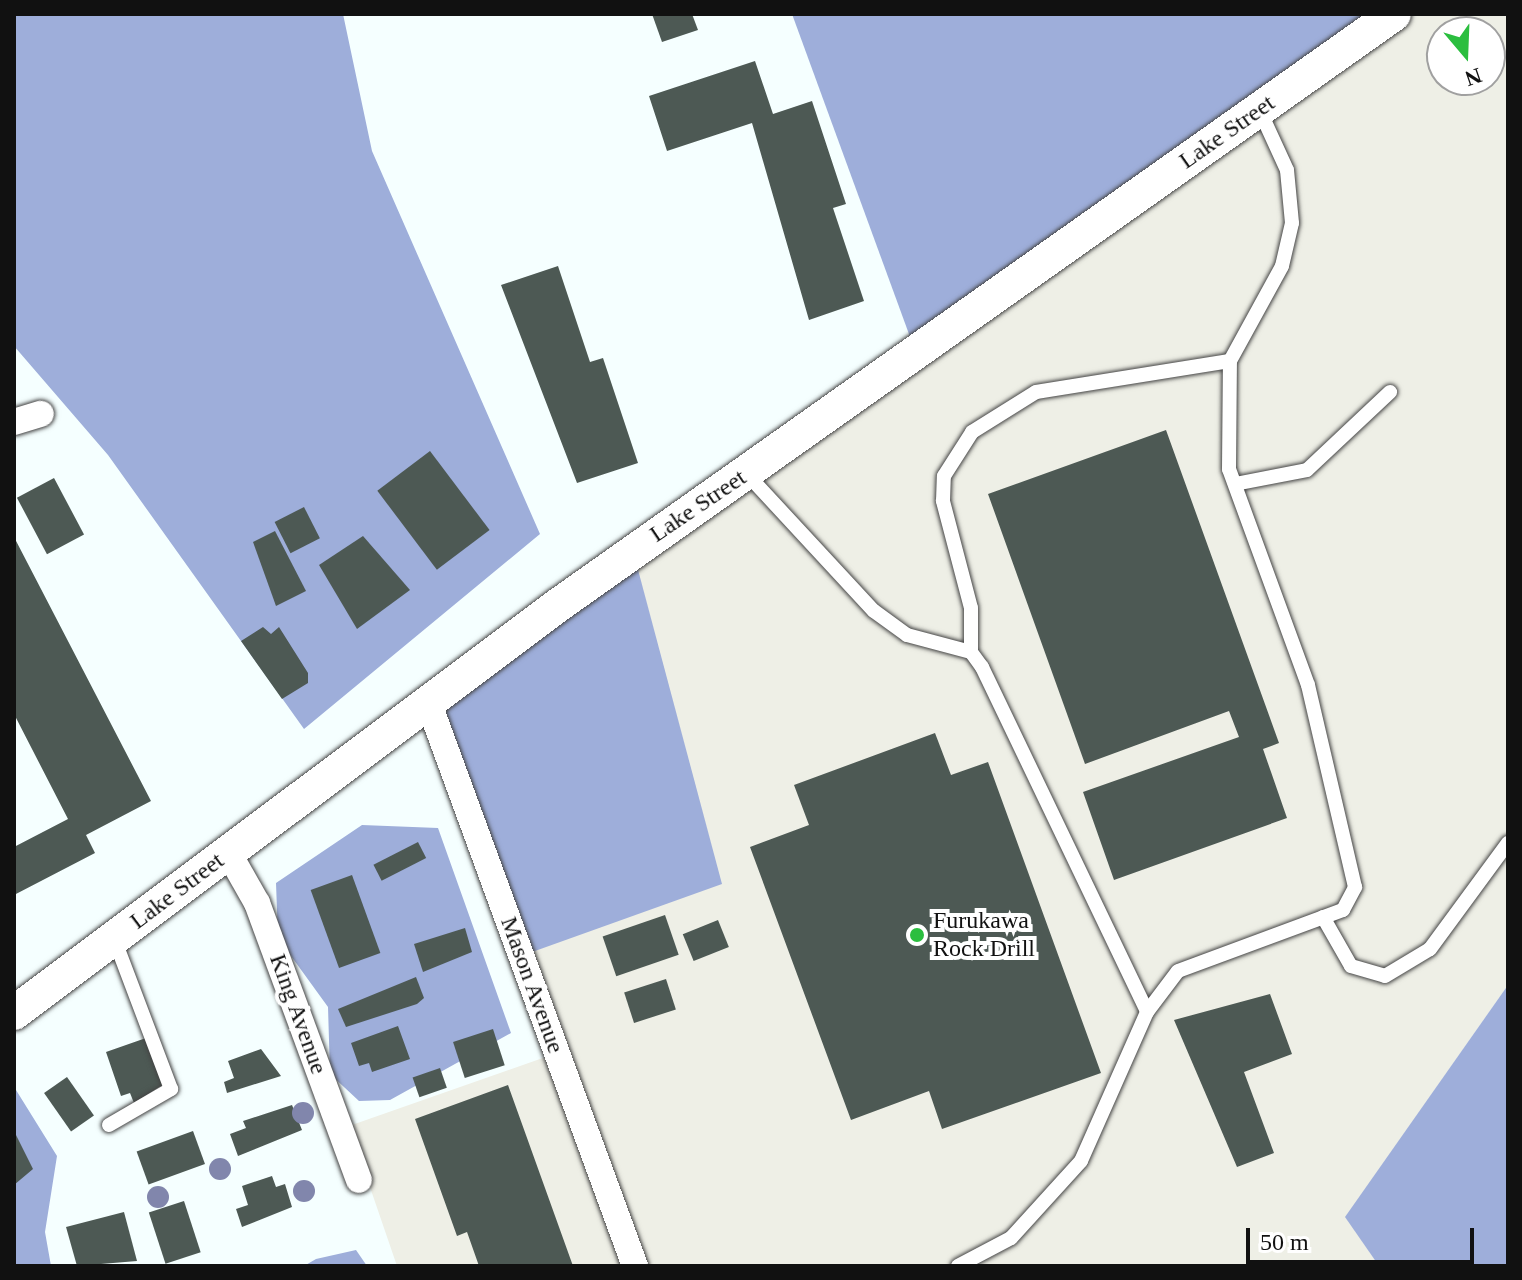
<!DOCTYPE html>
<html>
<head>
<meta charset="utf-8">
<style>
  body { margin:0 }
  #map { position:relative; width:1522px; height:1280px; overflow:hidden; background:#f5ffff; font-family:Georgia,serif }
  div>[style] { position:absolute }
  .industrial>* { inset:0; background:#eeefe6 }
  .forest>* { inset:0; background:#9eaeda }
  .building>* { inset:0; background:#4d5954; transform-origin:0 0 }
  .roads { filter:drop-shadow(0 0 2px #444) drop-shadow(0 0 2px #444) }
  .service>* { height:14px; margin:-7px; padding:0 7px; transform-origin:7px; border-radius:7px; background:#fff }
  .minor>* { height:26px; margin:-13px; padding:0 13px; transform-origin:13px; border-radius:13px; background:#fff }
  .tertiary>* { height:34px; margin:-17px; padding:0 17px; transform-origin:17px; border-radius:17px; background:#fff }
  .rail>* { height:9px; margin-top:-4.5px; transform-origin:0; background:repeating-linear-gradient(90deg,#fff 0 18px,#2bbe3f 0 36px); box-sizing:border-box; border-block:2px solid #2bbe3f }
  .trees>* { width:22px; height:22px; margin:-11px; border-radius:50%; background:#8186ac }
  .dots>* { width:22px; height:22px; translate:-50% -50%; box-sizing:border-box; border:4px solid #fff; border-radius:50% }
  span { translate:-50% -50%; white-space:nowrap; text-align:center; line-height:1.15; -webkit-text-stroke:8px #fff; paint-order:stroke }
  .street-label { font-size:24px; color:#111 }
  .poi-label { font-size:24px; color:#111 }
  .left { translate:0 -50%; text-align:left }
  .frame { position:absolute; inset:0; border:16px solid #111; pointer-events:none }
  .north { position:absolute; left:1426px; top:16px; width:80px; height:80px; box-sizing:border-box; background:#fff; border:2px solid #a0a0a0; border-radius:50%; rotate:161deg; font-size:22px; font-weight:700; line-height:32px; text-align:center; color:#111 }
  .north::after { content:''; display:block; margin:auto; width:28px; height:36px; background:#2bbe3f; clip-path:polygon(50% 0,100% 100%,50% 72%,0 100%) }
  .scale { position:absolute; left:1246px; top:1228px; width:228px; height:36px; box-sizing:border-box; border:4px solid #111; border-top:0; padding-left:10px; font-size:24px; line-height:28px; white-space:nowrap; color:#111; -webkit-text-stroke:6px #fff; paint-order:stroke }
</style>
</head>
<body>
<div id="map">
  <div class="industrial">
    <i style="clip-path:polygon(evenodd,1394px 14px,1508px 14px,1508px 985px,1346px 1217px,1379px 1266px,397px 1266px,349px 1126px,557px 1053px,429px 704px,1394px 14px,1442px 32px,1490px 32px,1490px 80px,1442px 80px,1442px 32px)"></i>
  </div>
  <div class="forest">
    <i style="clip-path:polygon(14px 14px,343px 14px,372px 151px,540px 534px,304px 729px,108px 455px,14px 346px)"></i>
    <i style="clip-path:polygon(792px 14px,1395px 14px,917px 356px)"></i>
    <i style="clip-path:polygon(633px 551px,722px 884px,521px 956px,429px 704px)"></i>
    <i style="clip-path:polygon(362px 825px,438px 828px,511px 1033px,390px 1100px,359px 1101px,330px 1074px,328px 1007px,278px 938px,276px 883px)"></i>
    <i style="clip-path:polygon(1508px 985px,1508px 1266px,1379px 1266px,1345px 1217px)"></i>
    <i style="clip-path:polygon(16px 1090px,57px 1156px,45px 1232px,51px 1266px,14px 1266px)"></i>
    <i style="clip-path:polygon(356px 1250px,367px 1266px,304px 1266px,316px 1259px)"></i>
  </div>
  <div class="building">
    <i style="clip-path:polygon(652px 14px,692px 14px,698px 30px,662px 42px)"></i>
    <i style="clip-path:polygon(755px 61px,773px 114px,812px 101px,846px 204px,833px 208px,864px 301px,809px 320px,752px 123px,667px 151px,649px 96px)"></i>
    <i style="clip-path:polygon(558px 266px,590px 362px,603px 358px,638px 463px,577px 483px,501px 285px)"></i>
    <i style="clip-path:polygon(1166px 430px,1279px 743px,1263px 749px,1287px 818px,1114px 880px,1083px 792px,1239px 737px,1229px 711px,1085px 764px,988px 494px)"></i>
    <i style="left:430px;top:451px;width:99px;height:66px;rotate:53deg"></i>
    <i style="left:54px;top:478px;width:64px;height:42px;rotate:62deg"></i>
    <i style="left:304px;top:507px;width:35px;height:33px;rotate:63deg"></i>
    <i style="clip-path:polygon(275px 531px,306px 591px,276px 606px,253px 542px)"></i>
    <i style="clip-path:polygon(363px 536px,410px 590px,357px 629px,319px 565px)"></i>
    <i style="clip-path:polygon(14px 537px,151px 801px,86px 835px,95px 853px,14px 895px,14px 847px,68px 819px,14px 714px)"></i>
    <i style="clip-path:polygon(263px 627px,271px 634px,279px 627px,308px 673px,308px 683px,282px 699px,241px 641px)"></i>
    <i style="clip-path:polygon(935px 733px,951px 775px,988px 762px,1101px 1073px,942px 1129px,929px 1091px,851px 1120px,750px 847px,809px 825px,794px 785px)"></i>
    <i style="left:418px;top:842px;width:18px;height:50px;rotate:63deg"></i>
    <i style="left:352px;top:875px;width:83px;height:44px;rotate:70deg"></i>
    <i style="left:665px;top:915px;width:42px;height:66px;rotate:71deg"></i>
    <i style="left:718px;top:920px;width:29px;height:38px;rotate:68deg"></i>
    <i style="clip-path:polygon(465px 928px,472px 952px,423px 972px,414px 944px)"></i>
    <i style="clip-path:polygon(416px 977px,424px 998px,417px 1004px,346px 1027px,338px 1009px)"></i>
    <i style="left:666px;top:979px;width:32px;height:44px;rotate:72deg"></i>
    <i style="clip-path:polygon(1270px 994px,1292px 1054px,1244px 1072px,1274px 1153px,1237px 1167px,1174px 1020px)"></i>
    <i style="clip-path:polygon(398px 1026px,410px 1059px,372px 1072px,369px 1063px,359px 1066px,351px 1043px)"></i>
    <i style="left:493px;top:1029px;width:38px;height:42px;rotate:72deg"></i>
    <i style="clip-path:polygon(146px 1038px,164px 1084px,134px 1103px,130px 1093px,121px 1096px,106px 1052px)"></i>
    <i style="clip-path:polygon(261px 1049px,281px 1076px,227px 1093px,224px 1082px,234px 1078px,228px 1061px)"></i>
    <i style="left:440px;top:1068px;width:21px;height:29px;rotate:71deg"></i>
    <i style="left:67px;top:1077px;width:47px;height:28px;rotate:55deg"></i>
    <i style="clip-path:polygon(508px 1085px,573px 1266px,479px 1266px,467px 1232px,457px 1236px,415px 1119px)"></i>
    <i style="clip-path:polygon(292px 1105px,302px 1130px,238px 1156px,230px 1134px,246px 1128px,243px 1121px)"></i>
    <i style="clip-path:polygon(14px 1131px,33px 1169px,14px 1185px)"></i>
    <i style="left:193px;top:1131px;width:35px;height:60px;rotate:70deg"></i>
    <i style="clip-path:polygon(272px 1176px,276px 1187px,285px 1184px,292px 1207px,242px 1227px,236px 1209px,248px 1205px,242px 1186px)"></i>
    <i style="left:184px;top:1201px;width:54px;height:37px;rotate:72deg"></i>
    <i style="clip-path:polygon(124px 1212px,137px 1261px,77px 1266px,66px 1227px)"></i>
  </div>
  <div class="roads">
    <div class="service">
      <i style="left:746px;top:473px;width:188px;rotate:47.2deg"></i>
      <i style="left:874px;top:611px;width:41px;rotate:36deg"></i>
      <i style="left:907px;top:635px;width:66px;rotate:14.9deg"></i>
      <i style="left:971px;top:652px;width:19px;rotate:54deg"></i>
      <i style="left:982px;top:667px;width:382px;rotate:64.4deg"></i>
      <i style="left:1147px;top:1012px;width:163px;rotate:113.9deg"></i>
      <i style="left:1081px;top:1161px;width:104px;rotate:132.3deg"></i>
      <i style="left:1011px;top:1238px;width:60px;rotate:152.2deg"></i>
      <i style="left:1235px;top:484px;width:73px;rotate:-11deg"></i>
      <i style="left:1307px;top:470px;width:114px;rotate:-43.2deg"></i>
      <i style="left:971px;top:652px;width:44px;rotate:-90deg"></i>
      <i style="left:971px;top:608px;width:111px;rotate:-104.7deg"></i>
      <i style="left:943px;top:501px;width:25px;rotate:-88deg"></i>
      <i style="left:944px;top:476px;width:52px;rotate:-57.5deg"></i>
      <i style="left:972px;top:432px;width:75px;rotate:-32deg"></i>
      <i style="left:1036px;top:392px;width:196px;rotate:-9.1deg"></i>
      <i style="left:1323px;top:917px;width:56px;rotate:60.3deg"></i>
      <i style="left:1351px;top:966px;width:35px;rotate:16deg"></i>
      <i style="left:1385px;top:976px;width:52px;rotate:-31deg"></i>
      <i style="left:1430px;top:949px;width:132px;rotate:-53.7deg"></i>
      <i style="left:1147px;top:1012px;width:51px;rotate:-52.9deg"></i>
      <i style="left:1178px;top:971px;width:176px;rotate:-20.3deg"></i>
      <i style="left:1343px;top:910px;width:26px;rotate:-62deg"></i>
      <i style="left:1355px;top:887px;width:207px;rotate:-103.1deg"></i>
      <i style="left:1308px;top:685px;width:230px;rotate:-110.1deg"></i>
      <i style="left:1229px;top:469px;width:108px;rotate:-89.5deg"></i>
      <i style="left:1230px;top:361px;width:108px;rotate:-61.3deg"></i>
      <i style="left:1282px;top:266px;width:44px;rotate:-76.9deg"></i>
      <i style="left:1292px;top:223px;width:53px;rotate:-95.4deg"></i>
      <i style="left:1287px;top:170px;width:65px;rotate:-114.6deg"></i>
      <i style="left:109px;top:1125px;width:72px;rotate:-30.1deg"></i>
      <i style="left:171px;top:1089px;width:161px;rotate:-110.7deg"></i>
    </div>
    <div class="minor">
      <i style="left:14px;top:422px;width:28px;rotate:-17deg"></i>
      <i style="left:429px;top:704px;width:599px;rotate:69.87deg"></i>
      <i style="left:228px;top:852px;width:59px;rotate:60.4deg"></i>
      <i style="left:257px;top:903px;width:295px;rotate:69.8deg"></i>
    </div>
    <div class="tertiary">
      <i style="left:14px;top:1013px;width:679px;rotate:-36.85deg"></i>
      <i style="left:557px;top:606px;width:1025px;rotate:-35.27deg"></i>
    </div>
  </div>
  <div class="rail">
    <i style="left:1353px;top:1266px;width:2px;rotate:-63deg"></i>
  </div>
  <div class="trees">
    <i style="left:303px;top:1113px"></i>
    <i style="left:220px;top:1169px"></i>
    <i style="left:304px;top:1191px"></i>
    <i style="left:158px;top:1197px"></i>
  </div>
  <div class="dots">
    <i style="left:917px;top:935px;background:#2bbe3f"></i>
  </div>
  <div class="street-label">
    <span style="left:1227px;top:132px;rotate:-35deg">Lake Street</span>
    <span style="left:698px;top:506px;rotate:-34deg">Lake Street</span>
    <span style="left:177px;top:891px;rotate:-37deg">Lake Street</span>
    <span style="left:532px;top:985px;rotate:70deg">Mason Avenue</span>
    <span style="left:298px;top:1014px;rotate:70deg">King Avenue</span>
  </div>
  <div class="poi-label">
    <span class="left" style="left:933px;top:935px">Furukawa<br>Rock Drill</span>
  </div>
  <div class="frame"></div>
  <div class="north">N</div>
  <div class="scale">50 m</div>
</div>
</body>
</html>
